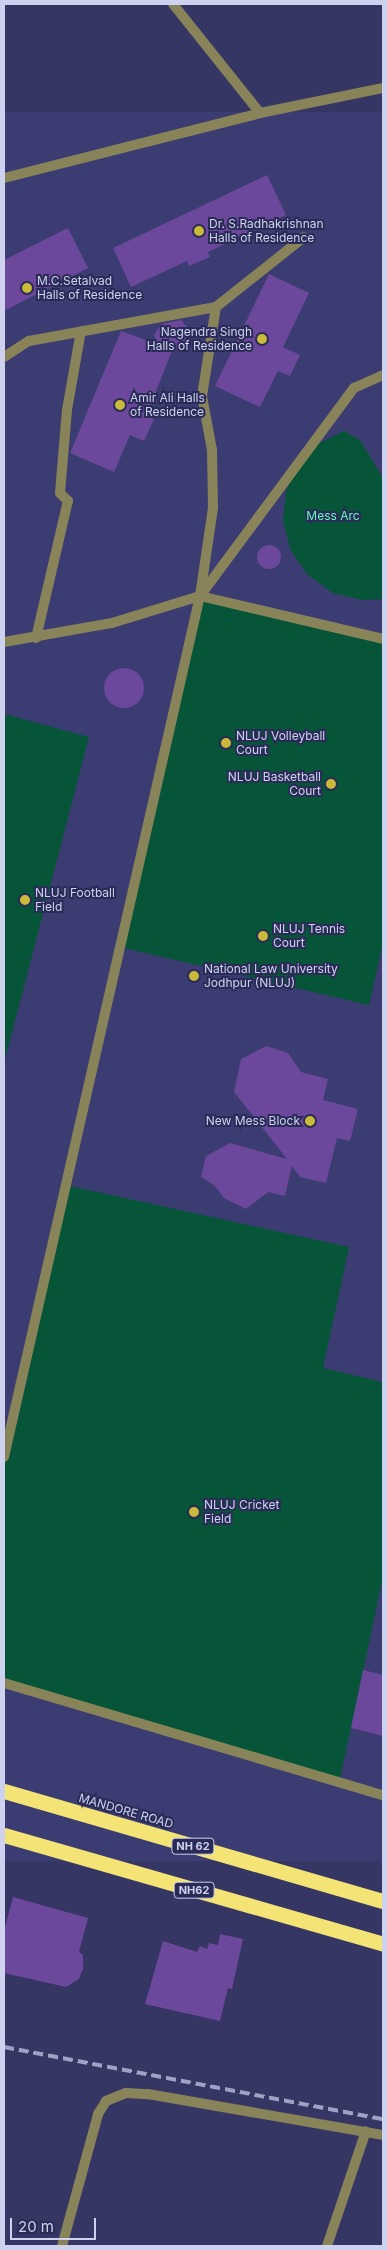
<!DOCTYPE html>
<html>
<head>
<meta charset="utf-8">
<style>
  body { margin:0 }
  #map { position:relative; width:387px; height:2250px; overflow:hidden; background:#353664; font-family:Inter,sans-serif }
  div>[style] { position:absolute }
  .built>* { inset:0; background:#3b3c71; transform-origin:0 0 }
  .green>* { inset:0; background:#075538 }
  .building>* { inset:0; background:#6b489b }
  .round { border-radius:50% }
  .street>* { height:10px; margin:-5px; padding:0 5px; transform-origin:5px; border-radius:5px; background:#898359 }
  .highway>* { height:15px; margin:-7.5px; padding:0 7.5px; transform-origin:7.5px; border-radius:7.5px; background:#f4e476 }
  .rail>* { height:4px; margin-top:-2px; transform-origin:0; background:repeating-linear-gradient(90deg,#a0a2c5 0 10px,transparent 0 15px) }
  .dots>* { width:14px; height:14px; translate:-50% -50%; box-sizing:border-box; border:2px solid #2b2b58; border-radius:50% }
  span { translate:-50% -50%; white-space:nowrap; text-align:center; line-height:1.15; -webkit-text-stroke:4px #2b2b58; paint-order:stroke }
  .shield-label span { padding:1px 4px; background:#2b2b58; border:1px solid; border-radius:4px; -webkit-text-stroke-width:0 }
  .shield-label { font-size:11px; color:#cfd2ef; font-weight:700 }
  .poi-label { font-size:12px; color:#cfd2ef }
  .left { translate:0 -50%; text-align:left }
  .right { translate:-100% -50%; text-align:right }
  .park-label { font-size:12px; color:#61fbb8 }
  .street-label { font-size:12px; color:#cfd2ef }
  .frame { position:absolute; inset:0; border:5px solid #cfd2ef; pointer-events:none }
  .scale { position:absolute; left:10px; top:2218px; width:86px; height:22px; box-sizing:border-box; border:2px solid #cfd2ef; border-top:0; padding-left:6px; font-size:15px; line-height:18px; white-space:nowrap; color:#cfd2ef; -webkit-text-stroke:4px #2b2b58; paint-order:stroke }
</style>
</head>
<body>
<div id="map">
  <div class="built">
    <i style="left:383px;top:112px;width:1749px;height:392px;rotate:90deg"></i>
  </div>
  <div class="green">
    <i style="clip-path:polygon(344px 431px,360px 440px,383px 478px,383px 599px,362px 600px,333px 593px,308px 575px,291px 551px,283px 521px,286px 491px,298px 465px,318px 444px)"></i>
    <i style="clip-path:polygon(200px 596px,383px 639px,383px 943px,369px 1005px,120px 947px)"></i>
    <i style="clip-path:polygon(4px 714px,89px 737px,4px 1063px)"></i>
    <i style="clip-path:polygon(61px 1184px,349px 1247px,323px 1368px,383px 1382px,383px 1577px,339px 1784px,4px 1683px,4px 1446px)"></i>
  </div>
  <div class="building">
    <i style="clip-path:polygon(267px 175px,286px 215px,208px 252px,210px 257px,189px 266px,187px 261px,131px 287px,113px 248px)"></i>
    <i style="clip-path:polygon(68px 228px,88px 268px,4px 311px,4px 260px)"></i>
    <i style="clip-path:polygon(269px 274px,309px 293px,283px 347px,300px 355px,290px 376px,278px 371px,260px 407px,215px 386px)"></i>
    <i style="clip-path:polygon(181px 320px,188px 328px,188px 338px,182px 347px,172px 351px,146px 416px,154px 419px,144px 441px,130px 435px,114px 472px,70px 453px,121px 331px,159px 345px,154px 335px,161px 324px)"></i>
    <i class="round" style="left:257px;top:545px;width:24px;height:24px"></i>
    <i class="round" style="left:104px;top:668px;width:40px;height:40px"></i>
    <i style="clip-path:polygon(266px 1046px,288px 1053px,301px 1072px,328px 1079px,323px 1100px,358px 1109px,350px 1141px,337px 1138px,326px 1183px,300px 1177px,292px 1166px,285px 1196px,268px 1192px,246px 1209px,224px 1198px,214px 1185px,201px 1177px,206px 1156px,230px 1143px,287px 1159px,234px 1092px,241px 1059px)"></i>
    <i style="clip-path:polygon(363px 1670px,383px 1675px,383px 1736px,351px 1728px)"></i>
    <i style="clip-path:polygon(13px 1897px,88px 1918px,79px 1952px,83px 1955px,83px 1969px,79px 1979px,66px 1987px,4px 1973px,4px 1931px)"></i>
    <i style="clip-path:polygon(220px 1934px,243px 1939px,232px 1989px,228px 1988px,220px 2021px,145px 2004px,163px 1941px,197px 1952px,200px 1946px,207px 1949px,209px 1943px,218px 1945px)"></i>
  </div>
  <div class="street">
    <i style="left:173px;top:4px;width:139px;rotate:51.4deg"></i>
    <i style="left:4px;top:178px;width:264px;rotate:-14.2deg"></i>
    <i style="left:260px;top:113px;width:126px;rotate:-11.5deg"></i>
    <i style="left:4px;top:357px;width:30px;rotate:-33deg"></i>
    <i style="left:29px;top:341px;width:190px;rotate:-10.3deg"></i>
    <i style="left:216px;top:307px;width:112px;rotate:-38.5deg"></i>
    <i style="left:200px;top:596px;width:188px;rotate:13.2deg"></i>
    <i style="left:36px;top:638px;width:141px;rotate:-76.9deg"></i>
    <i style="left:68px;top:501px;width:11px;rotate:-135deg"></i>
    <i style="left:60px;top:493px;width:83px;rotate:-85.2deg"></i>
    <i style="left:67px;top:410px;width:80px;rotate:-80deg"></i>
    <i style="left:4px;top:642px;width:110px;rotate:-10deg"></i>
    <i style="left:112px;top:623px;width:92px;rotate:-17.1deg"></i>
    <i style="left:200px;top:596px;width:259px;rotate:-53.5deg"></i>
    <i style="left:354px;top:388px;width:32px;rotate:-24deg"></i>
    <i style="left:4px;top:1457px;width:883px;rotate:-77.18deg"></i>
    <i style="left:200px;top:596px;width:89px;rotate:-81.6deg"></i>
    <i style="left:213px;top:508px;width:58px;rotate:-91deg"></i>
    <i style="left:212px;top:450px;width:55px;rotate:-100.5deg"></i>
    <i style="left:202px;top:396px;width:90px;rotate:-81.1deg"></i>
    <i style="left:4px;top:1683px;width:395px;rotate:16.5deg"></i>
    <i style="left:62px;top:2246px;width:137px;rotate:-74.7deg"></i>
    <i style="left:98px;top:2114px;width:15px;rotate:-58deg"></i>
    <i style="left:106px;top:2101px;width:22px;rotate:-22deg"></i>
    <i style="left:126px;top:2093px;width:22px;rotate:3deg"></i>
    <i style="left:148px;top:2094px;width:239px;rotate:9.9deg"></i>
    <i style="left:327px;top:2246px;width:121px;rotate:-71.3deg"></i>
  </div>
  <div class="highway">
    <i style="left:4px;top:1791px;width:395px;rotate:16.2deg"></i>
    <i style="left:4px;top:1835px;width:394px;rotate:16deg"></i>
  </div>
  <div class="rail">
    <i style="left:4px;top:2047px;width:386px;rotate:10.8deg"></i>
  </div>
  <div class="dots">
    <i style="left:199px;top:231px;background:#cbb939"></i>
    <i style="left:27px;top:288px;background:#cbb939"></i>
    <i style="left:262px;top:339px;background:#cbb939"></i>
    <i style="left:120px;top:405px;background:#cbb939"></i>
    <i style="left:226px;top:743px;background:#cbb939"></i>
    <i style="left:331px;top:784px;background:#cbb939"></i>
    <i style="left:25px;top:900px;background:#cbb939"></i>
    <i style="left:263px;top:936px;background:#cbb939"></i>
    <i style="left:194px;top:976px;background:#cbb939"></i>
    <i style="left:310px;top:1121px;background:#cbb939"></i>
    <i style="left:194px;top:1512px;background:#cbb939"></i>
  </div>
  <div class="shield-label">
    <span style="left:193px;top:1846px">NH 62</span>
    <span style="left:194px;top:1890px">NH62</span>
  </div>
  <div class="poi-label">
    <span class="left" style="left:209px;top:231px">Dr. S.Radhakrishnan<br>Halls of Residence</span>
    <span class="left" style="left:37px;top:288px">M.C.Setalvad<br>Halls of Residence</span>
    <span class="right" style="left:252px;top:339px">Nagendra Singh<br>Halls of Residence</span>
    <span class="left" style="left:130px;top:405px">Amir Ali Halls<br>of Residence</span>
    <span class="left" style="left:236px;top:743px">NLUJ Volleyball<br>Court</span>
    <span class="right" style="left:321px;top:784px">NLUJ Basketball<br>Court</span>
    <span class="left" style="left:35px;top:900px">NLUJ Football<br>Field</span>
    <span class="left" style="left:273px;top:936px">NLUJ Tennis<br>Court</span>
    <span class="left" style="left:204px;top:976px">National Law University<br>Jodhpur (NLUJ)</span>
    <span class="right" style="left:300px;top:1121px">New Mess Block</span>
    <span class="left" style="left:204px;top:1512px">NLUJ Cricket<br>Field</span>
  </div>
  <div class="park-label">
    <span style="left:333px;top:516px">Mess Arc</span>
  </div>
  <div class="street-label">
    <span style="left:126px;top:1811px;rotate:16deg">MANDORE ROAD</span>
  </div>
  <div class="frame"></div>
  <div class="scale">20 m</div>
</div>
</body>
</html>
